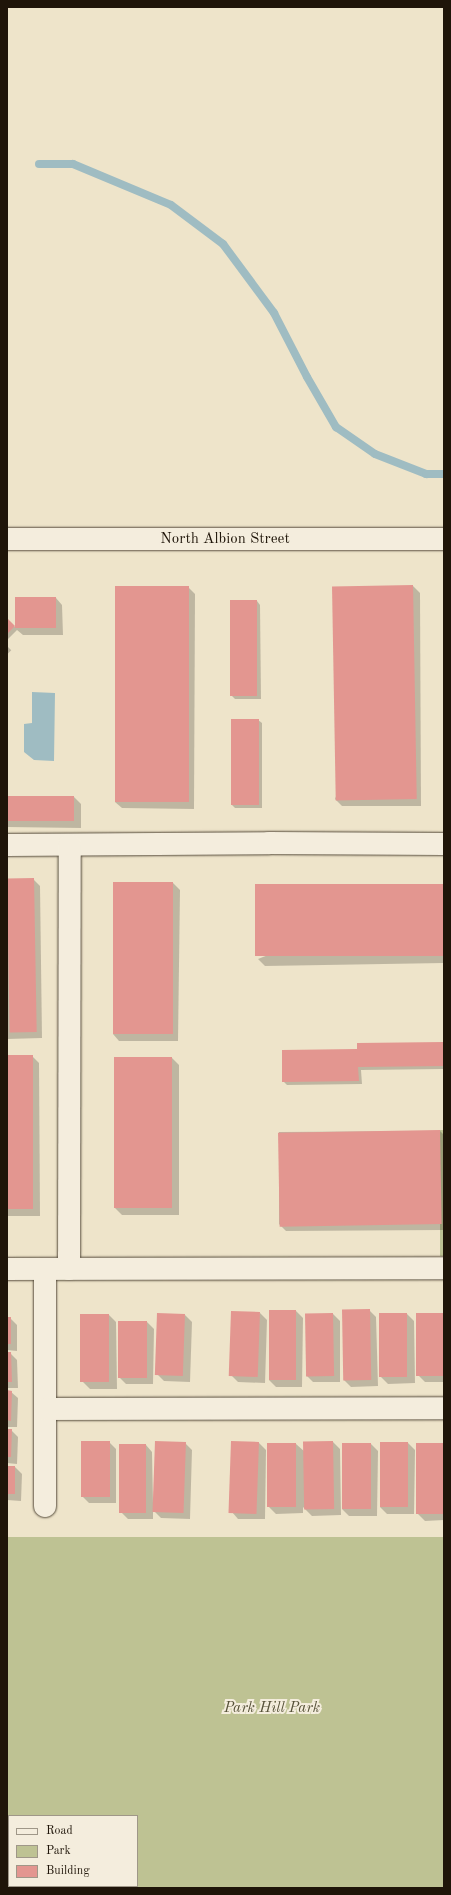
<!DOCTYPE html>
<html>
<head>
<meta charset="utf-8">
<style>
  body { margin:0 }
  #map { position:relative; width:451px; height:1895px; overflow:hidden; background:#eee4ca; font-family:"Old Standard TT",serif }
  div>[style] { position:absolute }
  .green>* { inset:0; background:#bec293; transform-origin:0 0 }
  .water>* { inset:0; background:#9fbcc2 }
  .shadow>* { inset:0; background:#0003; transform-origin:0 0 }
  .stream>* { height:8px; margin:-4px; padding:0 4px; transform-origin:4px; border-radius:4px; background:#9fbcc2 }
  .building>* { inset:0; background:#e39690; transform-origin:0 0 }
  .roads { filter:drop-shadow(0 0 1px #534939) drop-shadow(0 0 1px #534939) }
  .minor>* { height:22px; margin:-11px; padding:0 11px; transform-origin:11px; border-radius:11px; background:#f4eddd }
  span { translate:-50% -50%; white-space:nowrap; text-align:center; line-height:1.15; -webkit-text-stroke:4px #f4eddd; paint-order:stroke }
  .street-label { font-size:15px; color:#1f1509 }
  .park-label { font-size:15px; color:#575239; font-style:italic }
  .frame { position:absolute; inset:0; border:8px solid #1f1509; pointer-events:none }
  .legend { position:absolute; left:8px; top:1815px; width:130px; height:72px; box-sizing:border-box; background:#f4eddd; border:1px solid #9f9788; margin:0; padding:5px 7px; list-style:none; font-size:12px; color:#1f1509 }
  .legend li { display:flex; align-items:center; gap:8px; height:20px }
  .legend b { width:20px; border:1px solid #9f9788 }
</style>
</head>
<body>
<div id="map">
  <div class="green">
    <i style="left:440px;top:1130px;width:4px;height:126px"></i>
    <i style="clip-path:polygon(evenodd,7px 1537px,444px 1537px,444px 1888px,7px 1888px,7px 1537px,9px 1816px,137px 1816px,137px 1886px,9px 1886px,9px 1816px)"></i>
  </div>
  <div class="water">
    <i style="clip-path:polygon(32px 692px,55px 693px,54px 761px,34px 760px,24px 752px,24px 724px,32px 723px)"></i>
  </div>
  <div class="shadow">
    <i style="clip-path:polygon(413px 586px,420px 593px,421px 806px,342px 806px,335px 799px)"></i>
    <i style="clip-path:polygon(188px 587px,195px 594px,194px 809px,122px 808px,115px 802px)"></i>
    <i style="clip-path:polygon(56px 598px,62px 605px,63px 635px,23px 635px,17px 630px,7px 640px,7px 619px,16px 628px)"></i>
    <i style="clip-path:polygon(231px 601px,257px 601px,260px 605px,261px 699px,235px 699px,232px 696px)"></i>
    <i style="left:7px;top:646px;width:6px;height:90px;rotate:45deg"></i>
    <i style="clip-path:polygon(258px 720px,262px 723px,262px 808px,235px 808px,232px 805px)"></i>
    <i style="clip-path:polygon(7px 797px,74px 797px,81px 804px,81px 828px,7px 827px)"></i>
    <i style="clip-path:polygon(33px 879px,40px 886px,42px 1038px,7px 1039px,7px 880px)"></i>
    <i style="clip-path:polygon(173px 883px,180px 890px,178px 1041px,119px 1041px,113px 1034px)"></i>
    <i style="clip-path:polygon(444px 885px,444px 963px,265px 966px,258px 959px)"></i>
    <i style="clip-path:polygon(444px 1043px,444px 1069px,361px 1070px,362px 1084px,287px 1085px,283px 1081px,358px 1050px)"></i>
    <i style="clip-path:polygon(7px 1056px,32px 1056px,39px 1063px,40px 1216px,7px 1216px)"></i>
    <i style="clip-path:polygon(172px 1058px,179px 1065px,179px 1215px,122px 1215px,115px 1208px)"></i>
    <i style="clip-path:polygon(440px 1131px,444px 1135px,444px 1230px,286px 1231px,279px 1224px,279px 1132px)"></i>
    <i style="clip-path:polygon(369px 1310px,376px 1317px,378px 1386px,351px 1387px,344px 1380px)"></i>
    <i style="clip-path:polygon(296px 1311px,303px 1318px,302px 1387px,276px 1387px,269px 1380px)"></i>
    <i style="clip-path:polygon(260px 1313px,267px 1320px,265px 1383px,238px 1382px,231px 1375px)"></i>
    <i style="clip-path:polygon(333px 1314px,340px 1321px,340px 1382px,313px 1382px,306px 1375px)"></i>
    <i style="clip-path:polygon(380px 1314px,407px 1314px,414px 1321px,415px 1383px,388px 1384px,381px 1377px)"></i>
    <i style="clip-path:polygon(444px 1314px,444px 1382px,425px 1382px,418px 1375px)"></i>
    <i style="clip-path:polygon(81px 1315px,109px 1315px,116px 1322px,117px 1389px,90px 1389px,83px 1382px)"></i>
    <i style="clip-path:polygon(185px 1315px,192px 1322px,190px 1382px,164px 1381px,157px 1374px)"></i>
    <i style="clip-path:polygon(7px 1318px,10px 1318px,17px 1325px,17px 1351px,7px 1350px)"></i>
    <i style="clip-path:polygon(147px 1322px,154px 1329px,153px 1384px,126px 1384px,119px 1377px)"></i>
    <i style="clip-path:polygon(7px 1353px,10px 1353px,17px 1360px,18px 1388px,7px 1388px)"></i>
    <i style="clip-path:polygon(7px 1391px,11px 1392px,18px 1398px,17px 1427px,7px 1427px)"></i>
    <i style="clip-path:polygon(7px 1430px,11px 1430px,18px 1437px,17px 1464px,7px 1463px)"></i>
    <i style="clip-path:polygon(109px 1442px,116px 1449px,116px 1503px,89px 1503px,82px 1496px)"></i>
    <i style="clip-path:polygon(232px 1442px,259px 1443px,266px 1450px,265px 1519px,238px 1519px,232px 1512px)"></i>
    <i style="clip-path:polygon(333px 1442px,340px 1449px,341px 1515px,312px 1516px,303px 1507px,303px 1513px,276px 1514px,269px 1507px,296px 1444px,305px 1452px)"></i>
    <i style="clip-path:polygon(185px 1443px,192px 1450px,190px 1519px,161px 1518px,153px 1510px,153px 1519px,128px 1519px,121px 1512px,146px 1445px,152px 1452px,153px 1503px,155px 1503px)"></i>
    <i style="clip-path:polygon(381px 1443px,408px 1443px,415px 1450px,414px 1514px,387px 1514px,380px 1507px)"></i>
    <i style="clip-path:polygon(371px 1444px,378px 1451px,377px 1516px,349px 1516px,342px 1509px)"></i>
    <i style="clip-path:polygon(444px 1444px,444px 1520px,425px 1521px,418px 1514px)"></i>
    <i style="clip-path:polygon(7px 1467px,15px 1467px,22px 1474px,21px 1501px,7px 1500px)"></i>
  </div>
  <div class="stream">
    <i style="left:39px;top:164px;width:34px"></i>
    <i style="left:73px;top:164px;width:106px;rotate:22.7deg"></i>
    <i style="left:171px;top:205px;width:65px;rotate:36.9deg"></i>
    <i style="left:223px;top:244px;width:86px;rotate:53.5deg"></i>
    <i style="left:274px;top:313px;width:72px;rotate:62.7deg"></i>
    <i style="left:307px;top:377px;width:58px;rotate:59.9deg"></i>
    <i style="left:336px;top:427px;width:47px;rotate:34.7deg"></i>
    <i style="left:375px;top:454px;width:55px;rotate:21.4deg"></i>
    <i style="left:426px;top:474px;width:18px"></i>
  </div>
  <div class="building">
    <i style="left:413px;top:585px;width:214px;height:81px;rotate:89deg"></i>
    <i style="left:115px;top:586px;width:74px;height:216px"></i>
    <i style="left:56px;top:597px;width:31px;height:41px;rotate:90deg"></i>
    <i style="left:230px;top:600px;width:27px;height:96px"></i>
    <i style="clip-path:polygon(7px 618px,15px 626px,7px 634px)"></i>
    <i style="left:231px;top:719px;width:28px;height:86px"></i>
    <i style="left:7px;top:796px;width:67px;height:25px"></i>
    <i style="left:34px;top:878px;width:154px;height:27px;rotate:89deg"></i>
    <i style="left:113px;top:882px;width:60px;height:152px"></i>
    <i style="left:444px;top:884px;width:72px;height:189px;rotate:90deg"></i>
    <i style="clip-path:polygon(444px 1042px,444px 1066px,358px 1067px,359px 1081px,282px 1082px,282px 1050px,357px 1049px,357px 1043px)"></i>
    <i style="left:7px;top:1055px;width:26px;height:154px"></i>
    <i style="left:172px;top:1057px;width:151px;height:58px;rotate:90deg"></i>
    <i style="left:440px;top:1130px;width:94px;height:162px;rotate:89deg"></i>
    <i style="left:370px;top:1309px;width:71px;height:28px;rotate:89deg"></i>
    <i style="left:269px;top:1310px;width:27px;height:70px"></i>
    <i style="left:231px;top:1311px;width:29px;height:65px;rotate:2deg"></i>
    <i style="left:157px;top:1313px;width:28px;height:62px;rotate:2deg"></i>
    <i style="left:333px;top:1313px;width:63px;height:28px;rotate:89deg"></i>
    <i style="left:379px;top:1313px;width:28px;height:64px"></i>
    <i style="left:444px;top:1313px;width:63px;height:28px;rotate:90deg"></i>
    <i style="left:80px;top:1314px;width:29px;height:68px"></i>
    <i style="left:7px;top:1317px;width:4px;height:27px"></i>
    <i style="left:118px;top:1321px;width:29px;height:57px"></i>
    <i style="clip-path:polygon(7px 1352px,11px 1352px,12px 1382px,7px 1382px)"></i>
    <i style="clip-path:polygon(7px 1390px,12px 1391px,11px 1421px,7px 1420px)"></i>
    <i style="clip-path:polygon(7px 1429px,12px 1429px,11px 1457px,7px 1457px)"></i>
    <i style="left:81px;top:1441px;width:29px;height:56px"></i>
    <i style="left:155px;top:1441px;width:31px;height:71px;rotate:2deg"></i>
    <i style="left:231px;top:1441px;width:28px;height:72px;rotate:2deg"></i>
    <i style="left:333px;top:1441px;width:68px;height:30px;rotate:89deg"></i>
    <i style="left:380px;top:1442px;width:28px;height:65px"></i>
    <i style="left:267px;top:1443px;width:29px;height:64px"></i>
    <i style="left:342px;top:1443px;width:29px;height:66px"></i>
    <i style="left:416px;top:1443px;width:28px;height:71px"></i>
    <i style="left:119px;top:1444px;width:27px;height:69px"></i>
    <i style="left:7px;top:1466px;width:8px;height:28px"></i>
  </div>
  <div class="roads">
    <div class="minor">
      <i style="left:7px;top:539px;width:437px"></i>
      <i style="left:7px;top:845px;width:262px;rotate:-0.4deg"></i>
      <i style="left:269px;top:843px;width:175px;rotate:0.3deg"></i>
      <i style="left:7px;top:1269px;width:437px;rotate:-0.1deg"></i>
      <i style="left:45px;top:1269px;width:237px;rotate:90deg"></i>
      <i style="left:69px;top:1269px;width:424px;rotate:-89.9deg"></i>
      <i style="left:45px;top:1409px;width:399px;rotate:-0.1deg"></i>
    </div>
  </div>
  <div class="street-label">
    <span style="left:225px;top:540px">North Albion Street</span>
  </div>
  <div class="park-label">
    <span style="left:272px;top:1709px">Park Hill Park</span>
  </div>
  <div class="frame"></div>
  <ul class="legend">
  <li><b style="height:5px;background:#f4eddd"></b>Road</li>
  <li><b style="height:11px;background:#bec293"></b>Park</li>
  <li><b style="height:11px;background:#e39690"></b>Building</li>
  </ul>
</div>
</body>
</html>
